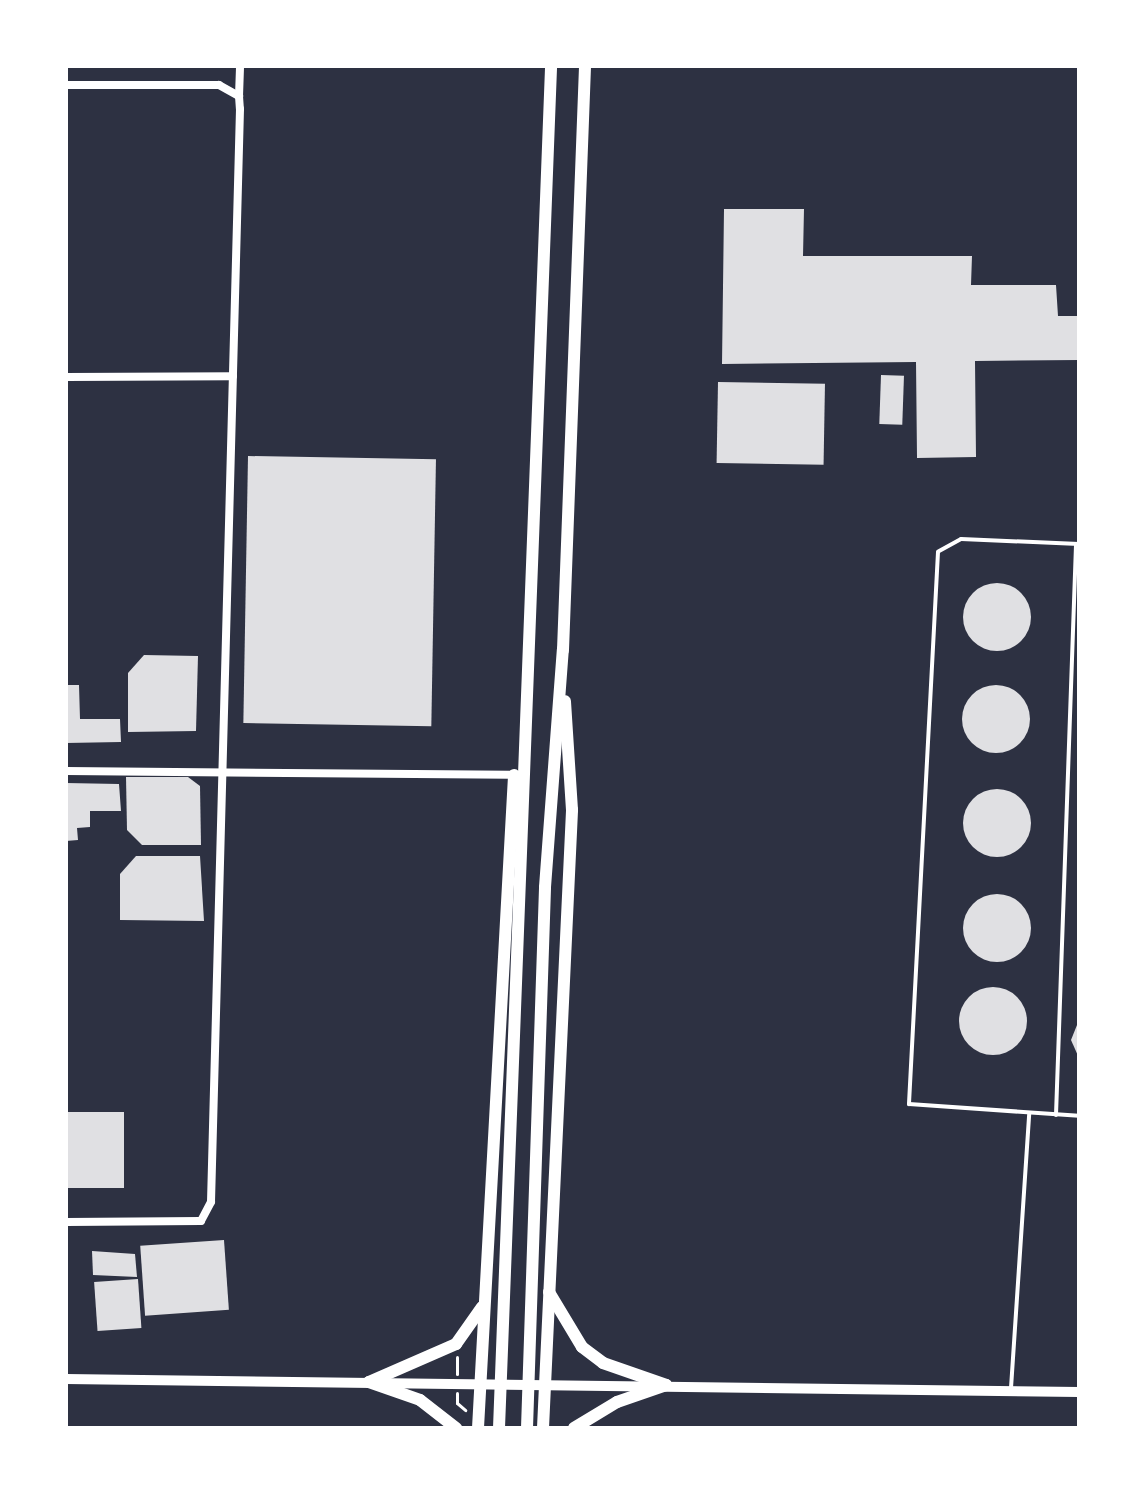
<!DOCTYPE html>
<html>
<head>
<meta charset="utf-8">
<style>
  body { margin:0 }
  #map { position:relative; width:1145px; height:1494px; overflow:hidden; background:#2d3142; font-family:"Golos Text",sans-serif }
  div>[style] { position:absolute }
  .building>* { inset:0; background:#e0e0e3; transform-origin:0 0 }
  .round { border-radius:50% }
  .path>* { height:3px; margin:-1.5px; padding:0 1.5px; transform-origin:1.5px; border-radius:1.5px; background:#fff }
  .service>* { height:4px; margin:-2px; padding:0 2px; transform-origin:2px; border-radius:2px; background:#fff }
  .minor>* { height:8px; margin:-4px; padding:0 4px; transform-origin:4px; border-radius:4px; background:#fff }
  .tertiary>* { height:10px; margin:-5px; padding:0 5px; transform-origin:5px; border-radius:5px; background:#fff }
  .secondary>* { height:12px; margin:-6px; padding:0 6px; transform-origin:6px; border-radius:6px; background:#fff }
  span { translate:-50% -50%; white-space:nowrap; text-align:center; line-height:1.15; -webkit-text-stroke:6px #fff; paint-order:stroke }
  .frame { position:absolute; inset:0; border:68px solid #fff; pointer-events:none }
</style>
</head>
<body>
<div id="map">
  <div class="building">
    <i style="clip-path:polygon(724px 209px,804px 209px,803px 256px,972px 256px,971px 285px,1056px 285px,1058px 316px,1079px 316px,1079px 360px,975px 361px,976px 457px,917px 458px,916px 362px,722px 364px)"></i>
    <i style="left:881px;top:375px;width:23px;height:49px;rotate:2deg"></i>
    <i style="left:718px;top:382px;width:107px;height:81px;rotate:1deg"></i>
    <i style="left:248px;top:456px;width:188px;height:267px;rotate:1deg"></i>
    <i class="round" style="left:963px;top:583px;width:68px;height:68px"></i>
    <i style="clip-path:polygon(144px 655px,198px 656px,196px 731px,128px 732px,128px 673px)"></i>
    <i style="clip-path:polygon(66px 685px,79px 685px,80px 719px,120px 719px,121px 742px,66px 743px)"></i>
    <i class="round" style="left:962px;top:685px;width:68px;height:68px"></i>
    <i style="clip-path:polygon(126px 777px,188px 777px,200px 786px,201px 845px,142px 845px,127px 830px)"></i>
    <i style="clip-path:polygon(66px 783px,119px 784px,121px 811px,90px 811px,90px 827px,77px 828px,78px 840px,66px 841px)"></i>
    <i class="round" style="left:963px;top:789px;width:68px;height:68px"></i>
    <i style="clip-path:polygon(136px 856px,200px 856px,204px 921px,120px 920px,120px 874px)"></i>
    <i class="round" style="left:963px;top:894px;width:68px;height:68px"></i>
    <i class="round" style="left:959px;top:987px;width:68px;height:68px"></i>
    <i style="clip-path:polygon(1079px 1020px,1079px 1058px,1071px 1040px)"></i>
    <i style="left:66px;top:1112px;width:58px;height:76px"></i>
    <i style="left:224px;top:1240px;width:70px;height:84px;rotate:86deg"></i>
    <i style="clip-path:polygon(92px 1251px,135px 1254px,137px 1277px,93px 1275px)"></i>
    <i style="left:138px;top:1279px;width:49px;height:44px;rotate:86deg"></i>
  </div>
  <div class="path">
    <i style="left:457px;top:1374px;width:17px;rotate:-90deg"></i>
    <i style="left:457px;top:1393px;width:10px;rotate:90deg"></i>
    <i style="left:457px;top:1403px;width:11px;rotate:41deg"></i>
  </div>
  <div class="service">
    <i style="left:1079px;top:544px;width:118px;rotate:-177.6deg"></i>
    <i style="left:961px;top:539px;width:26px;rotate:151deg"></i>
    <i style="left:938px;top:552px;width:553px;rotate:93.01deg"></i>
    <i style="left:909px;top:1104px;width:170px;rotate:4deg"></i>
    <i style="left:1056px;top:1115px;width:571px;rotate:-87.99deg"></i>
    <i style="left:1011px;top:1388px;width:275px;rotate:-86.2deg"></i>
  </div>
  <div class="minor">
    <i style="left:66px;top:85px;width:153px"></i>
    <i style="left:219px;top:85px;width:23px;rotate:29deg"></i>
    <i style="left:239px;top:96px;width:13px;rotate:86deg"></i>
    <i style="left:240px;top:109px;width:1093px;rotate:91.52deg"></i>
    <i style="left:211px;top:1202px;width:21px;rotate:118deg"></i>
    <i style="left:201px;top:1221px;width:135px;rotate:179.6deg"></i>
    <i style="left:239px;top:96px;width:30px;rotate:-88deg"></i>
    <i style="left:66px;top:377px;width:167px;rotate:-0.3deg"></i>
    <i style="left:66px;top:771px;width:451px;rotate:0.5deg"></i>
  </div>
  <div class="tertiary">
    <i style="left:66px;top:1379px;width:1013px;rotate:0.74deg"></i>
  </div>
  <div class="secondary">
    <i style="left:549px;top:1292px;width:64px;rotate:59deg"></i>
    <i style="left:582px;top:1347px;width:26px;rotate:37deg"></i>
    <i style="left:603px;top:1363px;width:67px;rotate:19.2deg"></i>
    <i style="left:369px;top:1382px;width:95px;rotate:-23.6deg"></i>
    <i style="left:456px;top:1344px;width:45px;rotate:-54.9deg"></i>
    <i style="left:369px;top:1382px;width:54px;rotate:19.4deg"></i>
    <i style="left:420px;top:1400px;width:46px;rotate:37.9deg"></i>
    <i style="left:478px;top:1428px;width:654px;rotate:-86.84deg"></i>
    <i style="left:499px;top:1428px;width:1363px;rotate:-87.81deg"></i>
    <i style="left:527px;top:1428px;width:541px;rotate:-88.09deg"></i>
    <i style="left:545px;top:887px;width:238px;rotate:-85.7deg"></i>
    <i style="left:563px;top:650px;width:584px;rotate:-87.84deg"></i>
    <i style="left:543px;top:1428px;width:619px;rotate:-87.31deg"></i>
    <i style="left:572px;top:810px;width:109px;rotate:-93.7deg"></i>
    <i style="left:574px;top:1428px;width:50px;rotate:-31.2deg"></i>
    <i style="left:617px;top:1402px;width:52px;rotate:-19.1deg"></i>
  </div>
  <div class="frame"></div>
</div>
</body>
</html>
